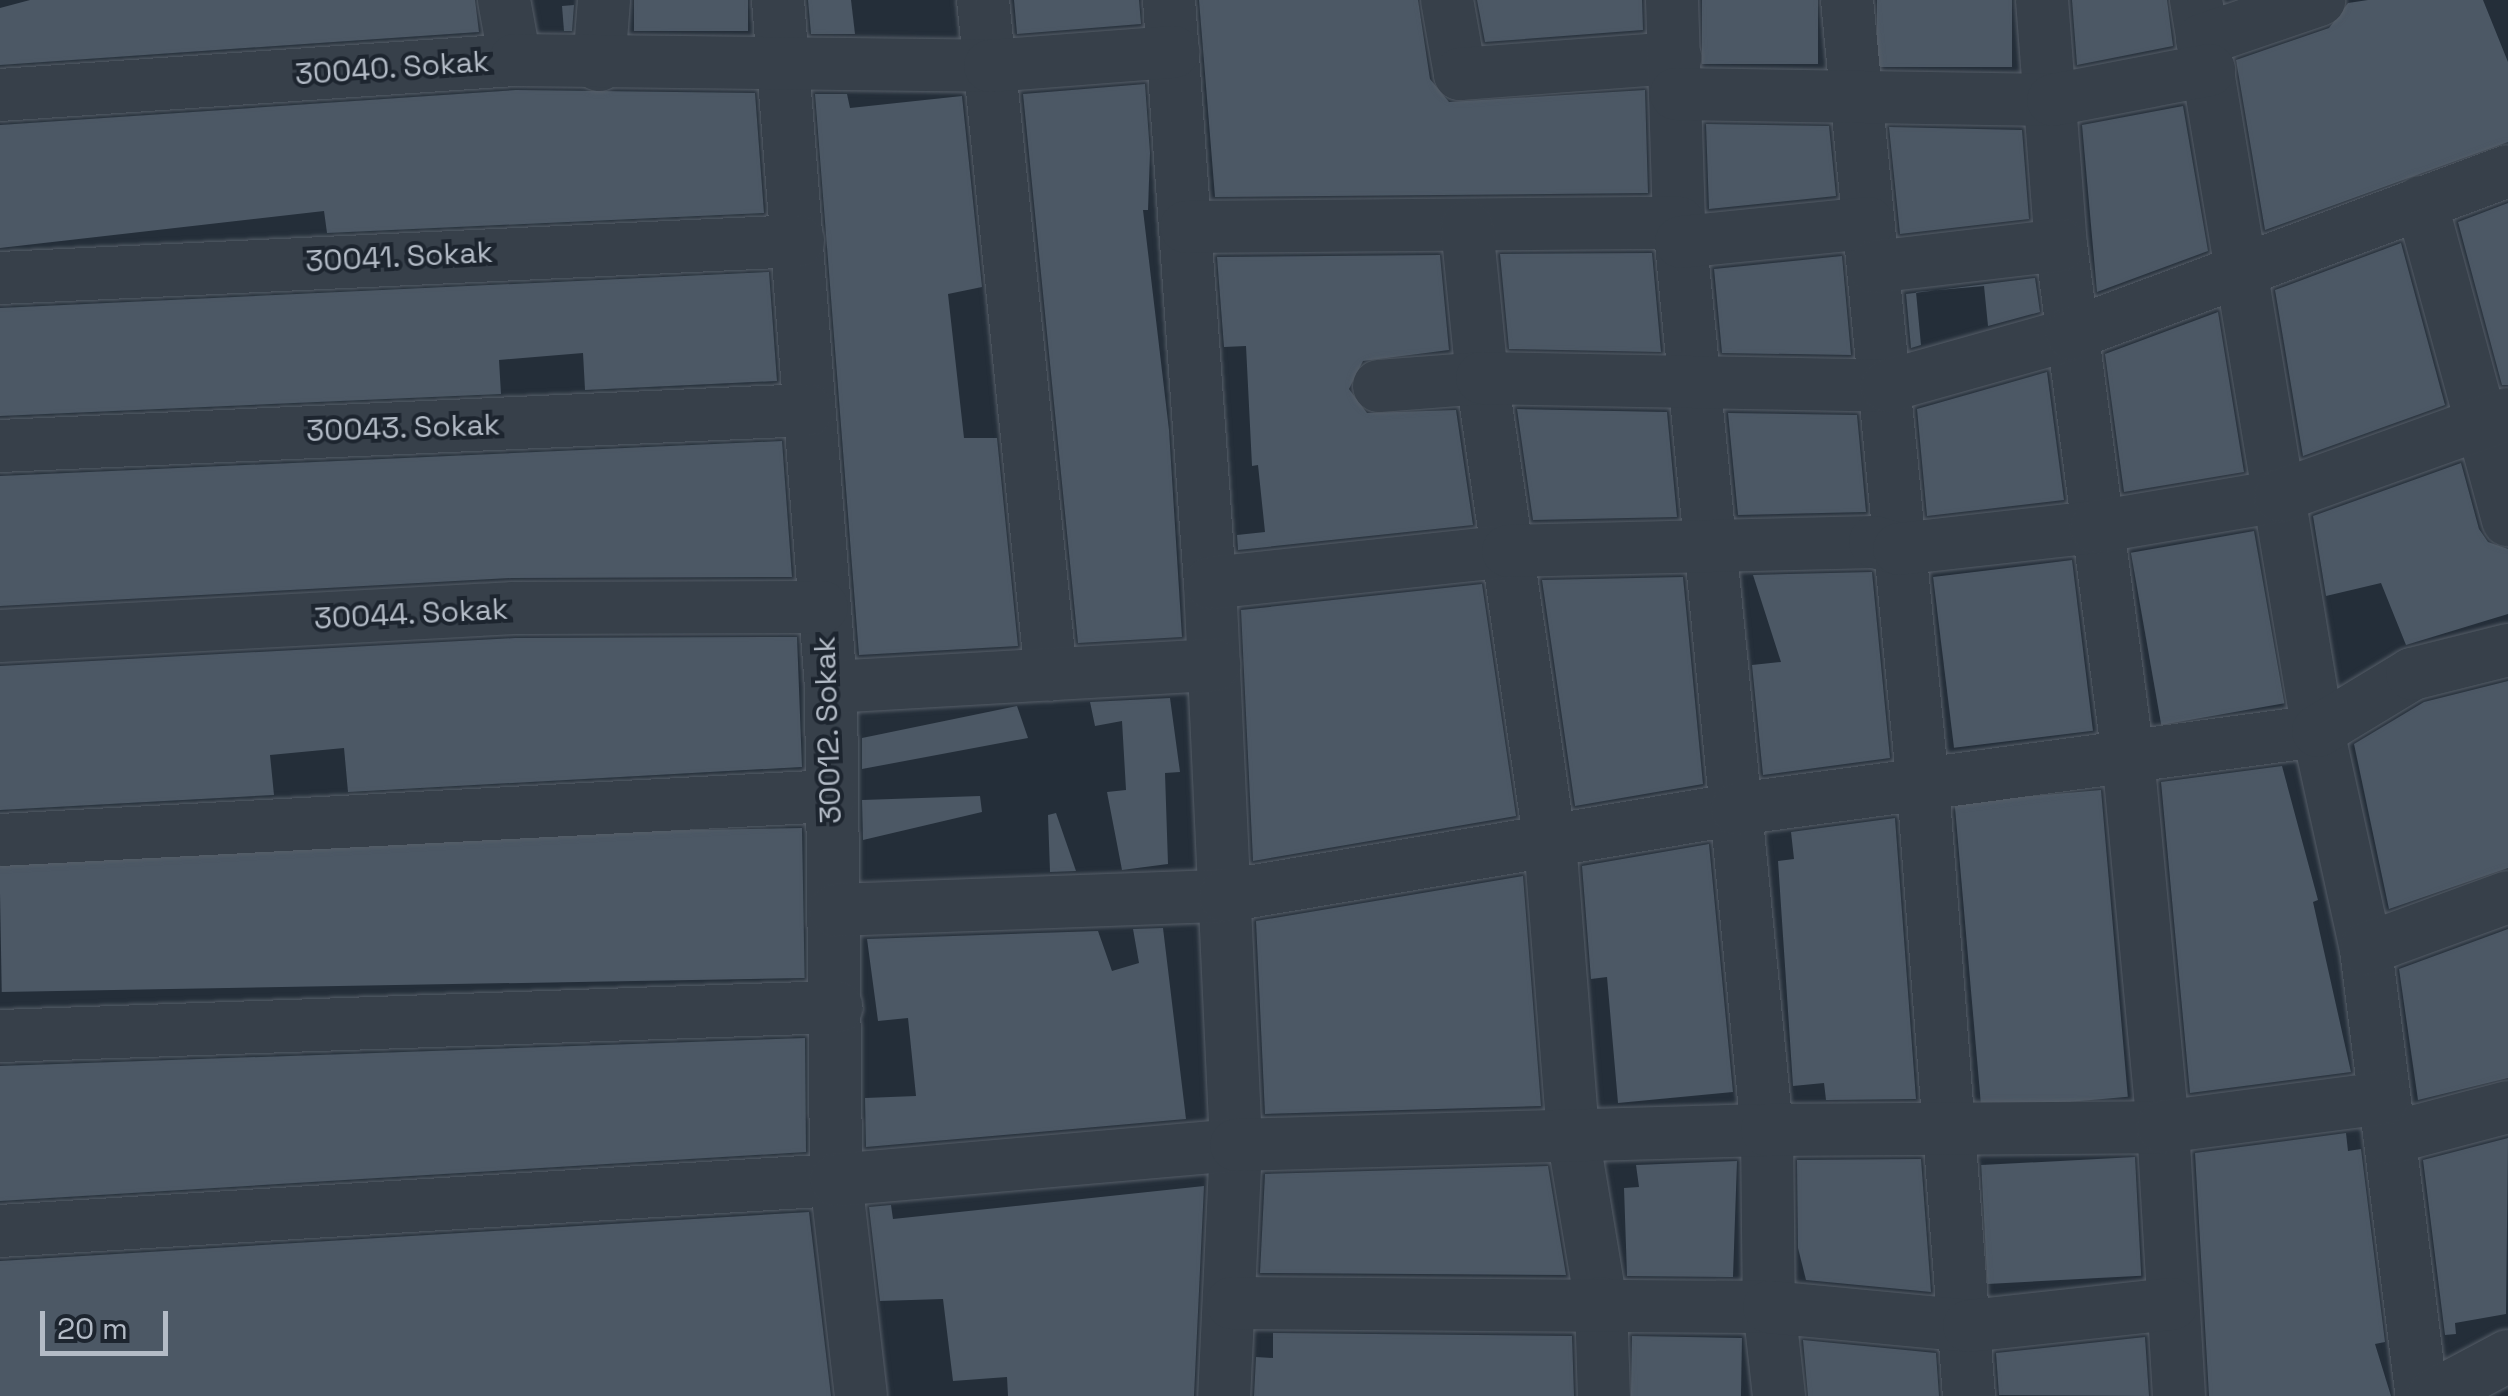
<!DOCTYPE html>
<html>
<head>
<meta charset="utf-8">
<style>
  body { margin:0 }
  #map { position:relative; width:2508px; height:1396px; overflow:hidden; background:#242e39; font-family:"Space Grotesk",sans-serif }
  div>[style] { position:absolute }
  .building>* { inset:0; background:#4c5865; transform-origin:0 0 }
  .roads { filter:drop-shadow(0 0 2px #565e68) drop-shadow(0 0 2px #565e68) }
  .street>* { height:52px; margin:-26px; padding:0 26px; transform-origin:26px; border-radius:26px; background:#37404a }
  span { translate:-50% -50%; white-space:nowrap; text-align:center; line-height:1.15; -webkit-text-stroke:8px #1d252f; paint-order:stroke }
  .street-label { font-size:30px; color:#b3bbc6 }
  .scale { position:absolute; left:40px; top:1311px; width:128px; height:45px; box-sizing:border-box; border:5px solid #b3bbc6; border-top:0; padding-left:12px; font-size:30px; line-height:35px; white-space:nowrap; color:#b3bbc6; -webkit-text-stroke:8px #1d252f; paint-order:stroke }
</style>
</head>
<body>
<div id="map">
  <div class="building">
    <i style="clip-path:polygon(30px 0,475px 0,479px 32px,0 65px,0 8px)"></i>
    <i style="left:634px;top:0;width:114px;height:31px"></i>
    <i style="clip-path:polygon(808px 0,851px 0,855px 34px,811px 34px)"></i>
    <i style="clip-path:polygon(1014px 0,1139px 0,1141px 24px,1017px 34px)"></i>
    <i style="clip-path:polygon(1199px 0,1418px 0,1430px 79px,1449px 102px,1645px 90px,1648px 193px,1215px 197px)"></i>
    <i style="clip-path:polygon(1477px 0,1642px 0,1643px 30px,1485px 42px)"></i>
    <i style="left:1702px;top:0;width:116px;height:64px"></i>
    <i style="left:1877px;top:0;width:135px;height:67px"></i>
    <i style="clip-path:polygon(2072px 0,2167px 0,2173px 46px,2077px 65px)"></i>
    <i style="clip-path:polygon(2368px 0,2483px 0,2508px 62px,2508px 142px,2265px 230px,2236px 60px,2329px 28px,2348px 3px)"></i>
    <i style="clip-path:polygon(574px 5px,572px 31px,564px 31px,562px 6px)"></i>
    <i style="clip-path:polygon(1145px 84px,1150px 153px,1148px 210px,1143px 210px,1169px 430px,1182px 637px,1078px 643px,1023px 94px)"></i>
    <i style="clip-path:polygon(516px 90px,755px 93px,764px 213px,327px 233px,324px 211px,0 248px,0 125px)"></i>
    <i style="clip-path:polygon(815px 94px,847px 94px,850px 108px,962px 96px,982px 287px,948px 294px,964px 438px,997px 438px,1018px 646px,859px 655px)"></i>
    <i style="clip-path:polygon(2183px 106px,2208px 251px,2097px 292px,2082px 125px)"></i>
    <i style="clip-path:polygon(1706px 124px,1829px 126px,1836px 196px,1709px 209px)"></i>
    <i style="clip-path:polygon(1889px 127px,2022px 130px,2029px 219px,1900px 234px)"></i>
    <i style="clip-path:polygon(2508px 203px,2508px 385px,2502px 385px,2458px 222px)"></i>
    <i style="clip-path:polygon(2401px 243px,2445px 405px,2303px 456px,2275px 290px)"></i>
    <i style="clip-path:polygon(1652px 253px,1661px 352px,1509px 349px,1500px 254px)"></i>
    <i style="clip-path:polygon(1440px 255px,1449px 350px,1363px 361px,1349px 389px,1367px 413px,1456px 410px,1473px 525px,1238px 550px,1237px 535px,1265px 532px,1258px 465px,1252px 466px,1246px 346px,1224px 347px,1217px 257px)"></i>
    <i style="clip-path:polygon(1842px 256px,1851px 355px,1722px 353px,1714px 269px)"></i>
    <i style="clip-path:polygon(769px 272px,777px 381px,585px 390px,583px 353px,499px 360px,501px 394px,0 416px,0 308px)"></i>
    <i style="clip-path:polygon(2035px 278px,2040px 312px,1988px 326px,1984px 286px,1916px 292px,1921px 345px,1911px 348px,1906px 294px)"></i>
    <i style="clip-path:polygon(2218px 312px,2244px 472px,2124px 492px,2105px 354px)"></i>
    <i style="clip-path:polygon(2047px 372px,2064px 500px,1927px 516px,1917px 409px)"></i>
    <i style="clip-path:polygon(1517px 409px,1667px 412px,1677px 517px,1533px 520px)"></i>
    <i style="clip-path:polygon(1728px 413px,1857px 415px,1866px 512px,1738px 515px)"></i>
    <i style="clip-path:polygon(782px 441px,792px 577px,512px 578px,0 606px,0 476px)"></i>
    <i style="clip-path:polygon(2461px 463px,2479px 529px,2488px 542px,2508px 549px,2508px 614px,2406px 645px,2381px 583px,2326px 596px,2313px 516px)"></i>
    <i style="left:2254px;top:531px;width:175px;height:125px;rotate:80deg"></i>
    <i style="left:2072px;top:560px;width:172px;height:140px;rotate:83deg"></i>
    <i style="clip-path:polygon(1872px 572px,1890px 758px,1763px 775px,1752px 665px,1781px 662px,1753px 575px)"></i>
    <i style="clip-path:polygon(1683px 577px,1703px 784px,1575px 806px,1542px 580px)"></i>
    <i style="clip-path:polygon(1482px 584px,1516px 816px,1253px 861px,1241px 610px)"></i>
    <i style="clip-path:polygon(797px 637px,802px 767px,348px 792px,344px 748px,270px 755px,274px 795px,0 810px,0 666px,515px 638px)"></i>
    <i style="clip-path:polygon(2508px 681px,2508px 868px,2389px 909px,2354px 744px,2424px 702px)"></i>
    <i style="clip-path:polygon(1170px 698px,1180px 772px,1165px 773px,1168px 864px,1122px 870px,1107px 792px,1126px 790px,1122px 721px,1095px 726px,1090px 702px)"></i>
    <i style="clip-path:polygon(1017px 706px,1028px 738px,862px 769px,862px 738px)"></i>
    <i style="clip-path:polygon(2282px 766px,2318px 900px,2313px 902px,2351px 1072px,2190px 1093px,2161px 782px)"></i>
    <i style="left:2101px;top:790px;width:308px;height:147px;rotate:85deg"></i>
    <i style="clip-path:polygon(980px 796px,982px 812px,863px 840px,862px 800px)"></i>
    <i style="clip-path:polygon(1056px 813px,1076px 871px,1050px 872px,1048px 815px)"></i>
    <i style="clip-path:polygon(1895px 818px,1916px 1099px,1826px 1100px,1824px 1083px,1793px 1086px,1778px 861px,1794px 859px,1791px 832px)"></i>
    <i style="left:802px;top:828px;width:150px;height:803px;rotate:89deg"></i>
    <i style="clip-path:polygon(1709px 844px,1733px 1092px,1618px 1103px,1607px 977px,1591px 979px,1582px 866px)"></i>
    <i style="clip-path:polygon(1523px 876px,1541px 1106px,1265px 1114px,1256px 921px)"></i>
    <i style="clip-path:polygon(1163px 928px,1186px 1119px,866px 1147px,865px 1098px,916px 1096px,908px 1018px,878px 1021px,867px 939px,1098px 931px,1112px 971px,1139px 963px,1133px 929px)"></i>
    <i style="clip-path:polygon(2508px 929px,2508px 1078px,2418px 1100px,2399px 969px)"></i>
    <i style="clip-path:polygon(805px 1038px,806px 1152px,0 1201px,0 1066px)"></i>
    <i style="clip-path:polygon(2346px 1133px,2348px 1151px,2361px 1149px,2385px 1342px,2375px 1344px,2391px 1396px,2209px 1396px,2195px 1153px)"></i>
    <i style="clip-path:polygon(2508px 1138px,2506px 1314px,2455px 1323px,2456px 1334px,2445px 1335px,2423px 1160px)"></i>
    <i style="left:2135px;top:1157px;width:119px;height:154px;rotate:87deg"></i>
    <i style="clip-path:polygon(1921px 1159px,1931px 1292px,1806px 1280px,1798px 1248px,1797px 1160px)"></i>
    <i style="clip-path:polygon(1737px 1161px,1733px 1277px,1627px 1276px,1624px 1188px,1639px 1187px,1636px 1165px)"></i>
    <i style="clip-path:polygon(1548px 1166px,1566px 1275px,1260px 1273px,1265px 1174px)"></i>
    <i style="clip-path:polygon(1204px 1186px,1194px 1396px,1008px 1396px,1007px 1377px,953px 1381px,943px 1299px,880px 1301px,869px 1207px,891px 1205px,893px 1219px)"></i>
    <i style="clip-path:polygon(809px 1212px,831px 1396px,0 1396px,0 1261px)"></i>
    <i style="clip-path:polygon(1273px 1333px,1572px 1336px,1574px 1396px,1254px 1396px,1256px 1357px,1273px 1358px)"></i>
    <i style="left:1632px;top:1336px;width:110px;height:60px;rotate:1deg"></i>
    <i style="clip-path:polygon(2145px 1337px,2149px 1396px,1999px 1395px,1996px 1353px)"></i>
    <i style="clip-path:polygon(1803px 1340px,1936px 1353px,1939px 1396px,1808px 1396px)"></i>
  </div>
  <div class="roads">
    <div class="street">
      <i style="left:504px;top:0;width:61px;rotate:79.6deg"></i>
      <i style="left:778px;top:0;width:689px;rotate:85.59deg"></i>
      <i style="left:831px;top:687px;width:493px;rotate:89.4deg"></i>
      <i style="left:836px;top:1180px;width:217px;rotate:83.4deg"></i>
      <i style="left:983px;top:0;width:678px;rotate:84.25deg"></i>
      <i style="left:1169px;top:0;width:584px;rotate:85.98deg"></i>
      <i style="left:1210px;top:583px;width:563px;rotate:87.35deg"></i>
      <i style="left:1236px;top:1145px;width:251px;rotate:92.7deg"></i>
      <i style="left:1447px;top:0;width:75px;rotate:80deg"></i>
      <i style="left:1460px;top:74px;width:216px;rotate:-4.3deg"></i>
      <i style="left:1672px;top:0;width:223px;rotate:88.2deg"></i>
      <i style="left:1679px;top:223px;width:911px;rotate:84.46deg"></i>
      <i style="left:1767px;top:1130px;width:177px;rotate:89.4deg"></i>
      <i style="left:1769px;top:1307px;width:90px;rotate:83.6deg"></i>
      <i style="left:1847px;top:0;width:790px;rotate:84.48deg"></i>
      <i style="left:1923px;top:786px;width:612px;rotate:85.69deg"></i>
      <i style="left:2042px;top:0;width:246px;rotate:85.6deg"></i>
      <i style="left:2061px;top:245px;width:516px;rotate:82.54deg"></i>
      <i style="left:2128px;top:757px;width:372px;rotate:84.6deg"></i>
      <i style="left:2163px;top:1127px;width:269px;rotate:86.6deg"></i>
      <i style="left:2196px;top:0;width:741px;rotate:80.52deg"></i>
      <i style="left:2318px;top:731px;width:223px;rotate:77.6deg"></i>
      <i style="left:2366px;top:949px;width:450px;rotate:82.9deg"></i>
      <i style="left:2202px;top:40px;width:124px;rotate:-18.9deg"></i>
      <i style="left:599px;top:65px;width:65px;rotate:-85.6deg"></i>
      <i style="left:1676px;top:94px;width:377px;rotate:0.9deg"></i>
      <i style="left:2053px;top:100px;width:159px;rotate:-10.9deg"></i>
      <i style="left:0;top:95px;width:516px;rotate:-3.89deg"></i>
      <i style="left:515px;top:60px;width:475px;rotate:0.7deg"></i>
      <i style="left:990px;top:66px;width:184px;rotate:-4.4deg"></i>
      <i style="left:2421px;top:202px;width:330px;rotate:74.7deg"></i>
      <i style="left:1186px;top:227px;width:493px;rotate:-0.5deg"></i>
      <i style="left:1467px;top:227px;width:152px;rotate:84.3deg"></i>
      <i style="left:1482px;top:378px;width:469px;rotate:81.7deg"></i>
      <i style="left:1550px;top:842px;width:295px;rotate:85.5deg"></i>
      <i style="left:1573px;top:1136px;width:169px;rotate:80.5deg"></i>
      <i style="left:1601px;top:1303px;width:93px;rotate:88.2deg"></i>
      <i style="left:1681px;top:242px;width:188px;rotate:-5.8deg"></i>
      <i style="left:1874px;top:267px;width:188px;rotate:-6.7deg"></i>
      <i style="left:0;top:278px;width:799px;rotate:-2.65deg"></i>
      <i style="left:1379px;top:386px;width:103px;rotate:-4.4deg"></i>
      <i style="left:1482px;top:378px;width:405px;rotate:1.1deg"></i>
      <i style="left:1887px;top:386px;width:192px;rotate:-15.7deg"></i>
      <i style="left:2072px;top:334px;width:465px;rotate:-20.5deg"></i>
      <i style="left:0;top:446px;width:808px;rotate:-2.55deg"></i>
      <i style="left:1210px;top:583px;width:300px;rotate:-6.1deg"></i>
      <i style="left:1508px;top:551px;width:367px;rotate:-1.4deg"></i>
      <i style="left:1875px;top:542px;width:25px;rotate:16deg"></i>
      <i style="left:1899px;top:549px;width:198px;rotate:-6.4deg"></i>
      <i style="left:2096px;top:527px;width:187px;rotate:-9.6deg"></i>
      <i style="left:2280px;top:496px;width:242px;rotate:-19.8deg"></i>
      <i style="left:0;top:636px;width:515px;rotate:-3.12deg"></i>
      <i style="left:514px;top:608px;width:308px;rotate:-0.2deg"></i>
      <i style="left:831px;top:687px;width:384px;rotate:-3.3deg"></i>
      <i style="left:0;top:840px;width:831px;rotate:-3.03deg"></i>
      <i style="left:835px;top:910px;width:390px;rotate:-2.1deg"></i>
      <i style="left:1225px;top:896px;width:519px;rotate:-9.64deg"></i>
      <i style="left:1737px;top:809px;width:586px;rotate:-7.65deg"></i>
      <i style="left:2318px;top:731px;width:110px;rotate:-31.2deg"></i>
      <i style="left:2412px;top:674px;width:99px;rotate:-14deg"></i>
      <i style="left:2366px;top:949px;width:151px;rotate:-20.1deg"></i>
      <i style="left:0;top:1036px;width:837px;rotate:-1.99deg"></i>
      <i style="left:2390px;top:1138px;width:122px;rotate:-14.7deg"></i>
      <i style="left:0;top:1231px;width:838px;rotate:-3.49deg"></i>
      <i style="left:836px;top:1180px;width:402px;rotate:-5deg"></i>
      <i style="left:1236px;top:1145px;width:531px;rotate:-1.62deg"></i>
      <i style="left:1767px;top:1130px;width:396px;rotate:-0.4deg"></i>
      <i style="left:2163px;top:1127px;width:222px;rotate:-7.5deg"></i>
      <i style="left:1232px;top:1303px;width:537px;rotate:0.43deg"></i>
      <i style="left:1769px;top:1307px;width:201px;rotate:5.4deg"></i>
      <i style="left:1969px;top:1326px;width:204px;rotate:-6.2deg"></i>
      <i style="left:2433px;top:1396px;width:85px;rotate:-28.1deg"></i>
    </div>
  </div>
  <div class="street-label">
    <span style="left:392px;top:68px;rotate:-4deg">30040. Sokak</span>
    <span style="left:399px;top:257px;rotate:-3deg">30041. Sokak</span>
    <span style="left:403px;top:428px;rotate:-2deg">30043. Sokak</span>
    <span style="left:411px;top:614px;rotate:-3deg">30044. Sokak</span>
    <span style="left:828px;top:730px;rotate:-92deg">30012. Sokak</span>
  </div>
  <div class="scale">20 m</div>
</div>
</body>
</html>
